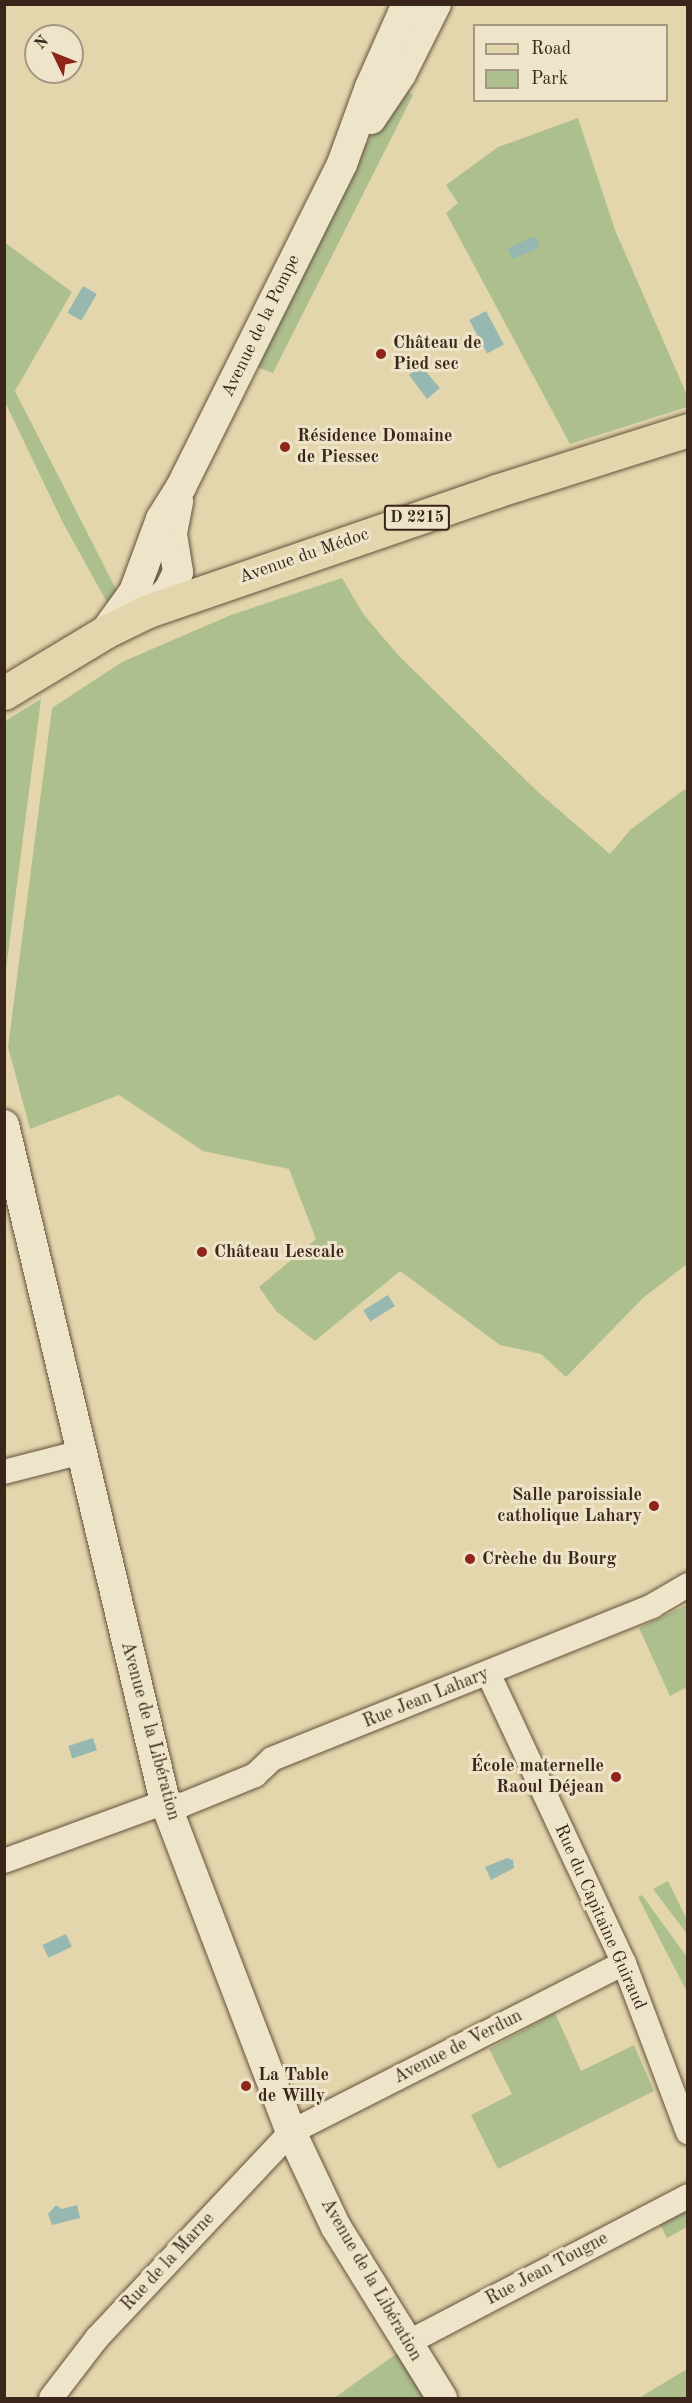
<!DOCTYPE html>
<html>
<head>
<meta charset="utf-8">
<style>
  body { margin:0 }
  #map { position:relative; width:692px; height:2403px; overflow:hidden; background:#e4d6ac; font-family:"Old Standard TT",serif }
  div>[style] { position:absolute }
  .green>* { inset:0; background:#aebf8e }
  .water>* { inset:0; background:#96b8b0; transform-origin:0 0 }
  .roads { filter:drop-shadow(0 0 2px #64513e) drop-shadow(0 0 2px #64513e) }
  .minor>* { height:24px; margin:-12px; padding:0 12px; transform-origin:12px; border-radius:12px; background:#ede4c9 }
  .tertiary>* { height:30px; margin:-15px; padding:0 15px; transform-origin:15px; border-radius:15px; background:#ede4c9 }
  .primary>* { height:33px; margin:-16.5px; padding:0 16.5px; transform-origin:16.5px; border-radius:16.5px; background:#e4d6ac }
  .dots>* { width:16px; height:16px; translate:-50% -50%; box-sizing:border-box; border:3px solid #ede4c9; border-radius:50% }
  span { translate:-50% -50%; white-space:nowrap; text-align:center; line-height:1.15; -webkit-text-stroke:6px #ede4c9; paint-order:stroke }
  .shield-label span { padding:2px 4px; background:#ede4c9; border:2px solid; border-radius:4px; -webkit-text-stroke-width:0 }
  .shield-label { font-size:16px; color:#39251a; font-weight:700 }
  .street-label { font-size:18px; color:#39251a }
  .poi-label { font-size:18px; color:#39251a; font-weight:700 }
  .left { translate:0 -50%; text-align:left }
  .right { translate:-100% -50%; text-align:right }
  .frame { position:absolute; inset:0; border:6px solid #39251a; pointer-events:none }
  .legend { position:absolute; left:473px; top:24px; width:195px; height:78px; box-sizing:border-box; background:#ede4c9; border:2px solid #a59883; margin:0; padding:8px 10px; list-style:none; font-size:18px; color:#39251a }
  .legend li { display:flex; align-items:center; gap:12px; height:30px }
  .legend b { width:30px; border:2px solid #a59883 }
  .north { position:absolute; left:24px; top:24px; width:60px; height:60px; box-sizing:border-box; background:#ede4c9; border:2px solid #a59883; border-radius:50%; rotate:313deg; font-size:16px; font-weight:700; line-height:24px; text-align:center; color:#39251a }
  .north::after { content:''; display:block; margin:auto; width:21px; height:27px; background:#8f2418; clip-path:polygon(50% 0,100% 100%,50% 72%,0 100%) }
</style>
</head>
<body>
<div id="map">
  <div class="green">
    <i style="clip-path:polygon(402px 88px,413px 95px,273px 373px,257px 367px,363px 149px)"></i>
    <i style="clip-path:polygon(578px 118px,615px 230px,687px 395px,687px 407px,570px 444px,446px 213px,458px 203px,446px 185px,498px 147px)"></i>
    <i style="clip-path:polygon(4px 242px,72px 292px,15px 391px,119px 595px,108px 604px,63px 523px,5px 402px)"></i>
    <i style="clip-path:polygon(342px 578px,364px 615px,399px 656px,537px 791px,610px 854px,630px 830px,685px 789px,687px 793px,687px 1264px,643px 1298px,566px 1377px,541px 1354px,500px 1345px,400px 1271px,315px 1341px,276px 1311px,259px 1287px,316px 1239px,289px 1169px,203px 1151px,119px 1095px,30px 1129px,8px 1047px,52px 708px,122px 662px,231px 615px)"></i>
    <i style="clip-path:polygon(41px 699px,5px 977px,5px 721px)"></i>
    <i style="clip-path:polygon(687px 1605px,687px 1692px,685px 1688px,670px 1696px,639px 1628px)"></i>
    <i style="clip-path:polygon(668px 1881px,687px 1920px,687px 1934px,653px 1889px)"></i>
    <i style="clip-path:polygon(642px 1895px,687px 1957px,687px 1992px,638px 1897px)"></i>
    <i style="clip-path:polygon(555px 2013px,581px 2071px,634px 2045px,654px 2091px,498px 2169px,471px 2115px,512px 2094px,489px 2049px)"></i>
    <i style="clip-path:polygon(687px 2212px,687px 2227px,667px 2238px,658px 2220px)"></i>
    <i style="clip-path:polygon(399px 2352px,427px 2398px,334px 2398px)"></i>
    <i style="clip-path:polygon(687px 2370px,687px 2398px,639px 2398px,682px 2372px)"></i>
  </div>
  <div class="water">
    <i style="left:535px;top:236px;width:12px;height:30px;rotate:66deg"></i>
    <i style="left:83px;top:286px;width:16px;height:31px;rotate:30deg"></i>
    <i style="left:486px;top:311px;width:38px;height:19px;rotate:62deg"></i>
    <i style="clip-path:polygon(421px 366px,440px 388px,427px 399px,409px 375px)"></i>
    <i style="left:388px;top:1295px;width:13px;height:29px;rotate:58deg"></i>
    <i style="left:93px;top:1738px;width:13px;height:26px;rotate:72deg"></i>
    <i style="clip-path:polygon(507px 1858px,513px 1860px,514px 1868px,491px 1880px,485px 1867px)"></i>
    <i style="left:66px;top:1934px;width:14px;height:26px;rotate:65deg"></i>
    <i style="clip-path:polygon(56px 2205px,62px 2209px,77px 2205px,80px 2218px,52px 2225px,48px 2214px)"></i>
  </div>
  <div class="roads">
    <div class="minor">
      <i style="left:4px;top:1472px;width:81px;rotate:-14.4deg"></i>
      <i style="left:488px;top:1673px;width:320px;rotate:64.9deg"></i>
      <i style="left:624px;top:1963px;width:181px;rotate:69.3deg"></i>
      <i style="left:4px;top:1861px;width:171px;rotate:-20.1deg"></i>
      <i style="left:165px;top:1802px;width:17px;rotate:10deg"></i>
      <i style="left:182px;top:1805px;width:79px;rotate:-22.3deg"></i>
      <i style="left:255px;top:1775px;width:23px;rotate:-43deg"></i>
      <i style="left:272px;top:1759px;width:410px;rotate:-21.9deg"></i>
      <i style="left:652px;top:1606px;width:42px;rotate:-30.3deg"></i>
      <i style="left:407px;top:2343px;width:317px;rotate:-27.6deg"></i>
      <i style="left:51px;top:2398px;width:76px;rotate:-52.5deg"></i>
      <i style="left:97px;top:2338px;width:283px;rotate:-46.7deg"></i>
      <i style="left:291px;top:2132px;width:373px;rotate:-26.9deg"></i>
    </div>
    <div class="tertiary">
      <i style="left:371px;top:119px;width:54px;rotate:-56.3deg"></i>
      <i style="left:401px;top:74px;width:78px;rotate:-63.4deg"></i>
      <i style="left:148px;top:611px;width:30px;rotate:-45deg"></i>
      <i style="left:169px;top:590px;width:20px;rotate:-63deg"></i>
      <i style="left:178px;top:572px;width:39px;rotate:-99deg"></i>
      <i style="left:172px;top:533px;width:32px;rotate:-79deg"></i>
      <i style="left:105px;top:632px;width:49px;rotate:-54.1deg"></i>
      <i style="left:134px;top:592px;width:78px;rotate:-69.7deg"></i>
      <i style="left:161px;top:519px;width:38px;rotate:-58deg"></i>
      <i style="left:181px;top:487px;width:361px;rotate:-63.5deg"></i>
      <i style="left:342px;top:164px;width:82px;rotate:-70deg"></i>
      <i style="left:370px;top:87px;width:91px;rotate:-66deg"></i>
      <i style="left:4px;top:1125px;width:696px;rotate:76.62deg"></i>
      <i style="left:165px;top:1802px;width:353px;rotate:69.1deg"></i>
      <i style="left:291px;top:2132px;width:105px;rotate:64.7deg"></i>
      <i style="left:336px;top:2227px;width:201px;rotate:58.2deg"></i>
    </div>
    <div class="primary">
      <i style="left:4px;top:693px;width:118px;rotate:-31.1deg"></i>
      <i style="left:105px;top:632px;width:48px;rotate:-26deg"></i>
      <i style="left:148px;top:611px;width:368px;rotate:-19deg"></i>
      <i style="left:496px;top:491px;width:201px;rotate:-17.6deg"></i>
    </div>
  </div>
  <div class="dots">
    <i style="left:381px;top:354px;background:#8f2418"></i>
    <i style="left:285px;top:447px;background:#8f2418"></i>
    <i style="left:202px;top:1252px;background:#8f2418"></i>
    <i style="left:654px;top:1506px;background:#8f2418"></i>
    <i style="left:470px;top:1559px;background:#8f2418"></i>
    <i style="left:616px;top:1777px;background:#8f2418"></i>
    <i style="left:246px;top:2086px;background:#8f2418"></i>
  </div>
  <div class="shield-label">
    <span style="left:417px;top:518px">D 2215</span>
  </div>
  <div class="street-label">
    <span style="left:261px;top:326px;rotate:-64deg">Avenue de la Pompe</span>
    <span style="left:304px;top:556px;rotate:-19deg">Avenue du Médoc</span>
    <span style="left:426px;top:1698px;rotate:-22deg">Rue Jean Lahary</span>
    <span style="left:150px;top:1731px;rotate:75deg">Avenue de la Libération</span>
    <span style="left:600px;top:1917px;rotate:66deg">Rue du Capitaine Guiraud</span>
    <span style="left:458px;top:2047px;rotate:-27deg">Avenue de Verdun</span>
    <span style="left:168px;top:2262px;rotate:-47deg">Rue de la Marne</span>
    <span style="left:547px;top:2269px;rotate:-28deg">Rue Jean Tougne</span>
    <span style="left:371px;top:2280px;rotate:60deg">Avenue de la Libération</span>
  </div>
  <div class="poi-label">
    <span class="left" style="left:393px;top:354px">Château de<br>Pied sec</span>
    <span class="left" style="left:297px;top:447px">Résidence Domaine<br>de Piessec</span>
    <span class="left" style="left:214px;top:1252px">Château Lescale</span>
    <span class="right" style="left:642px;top:1506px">Salle paroissiale<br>catholique Lahary</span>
    <span class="left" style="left:482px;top:1559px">Crèche du Bourg</span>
    <span class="right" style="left:604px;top:1777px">École maternelle<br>Raoul Déjean</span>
    <span class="left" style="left:258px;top:2086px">La Table<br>de Willy</span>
  </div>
  <div class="frame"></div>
  <ul class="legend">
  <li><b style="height:8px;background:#e4d6ac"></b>Road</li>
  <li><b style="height:16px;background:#aebf8e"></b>Park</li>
  </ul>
  <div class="north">N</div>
</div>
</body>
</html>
